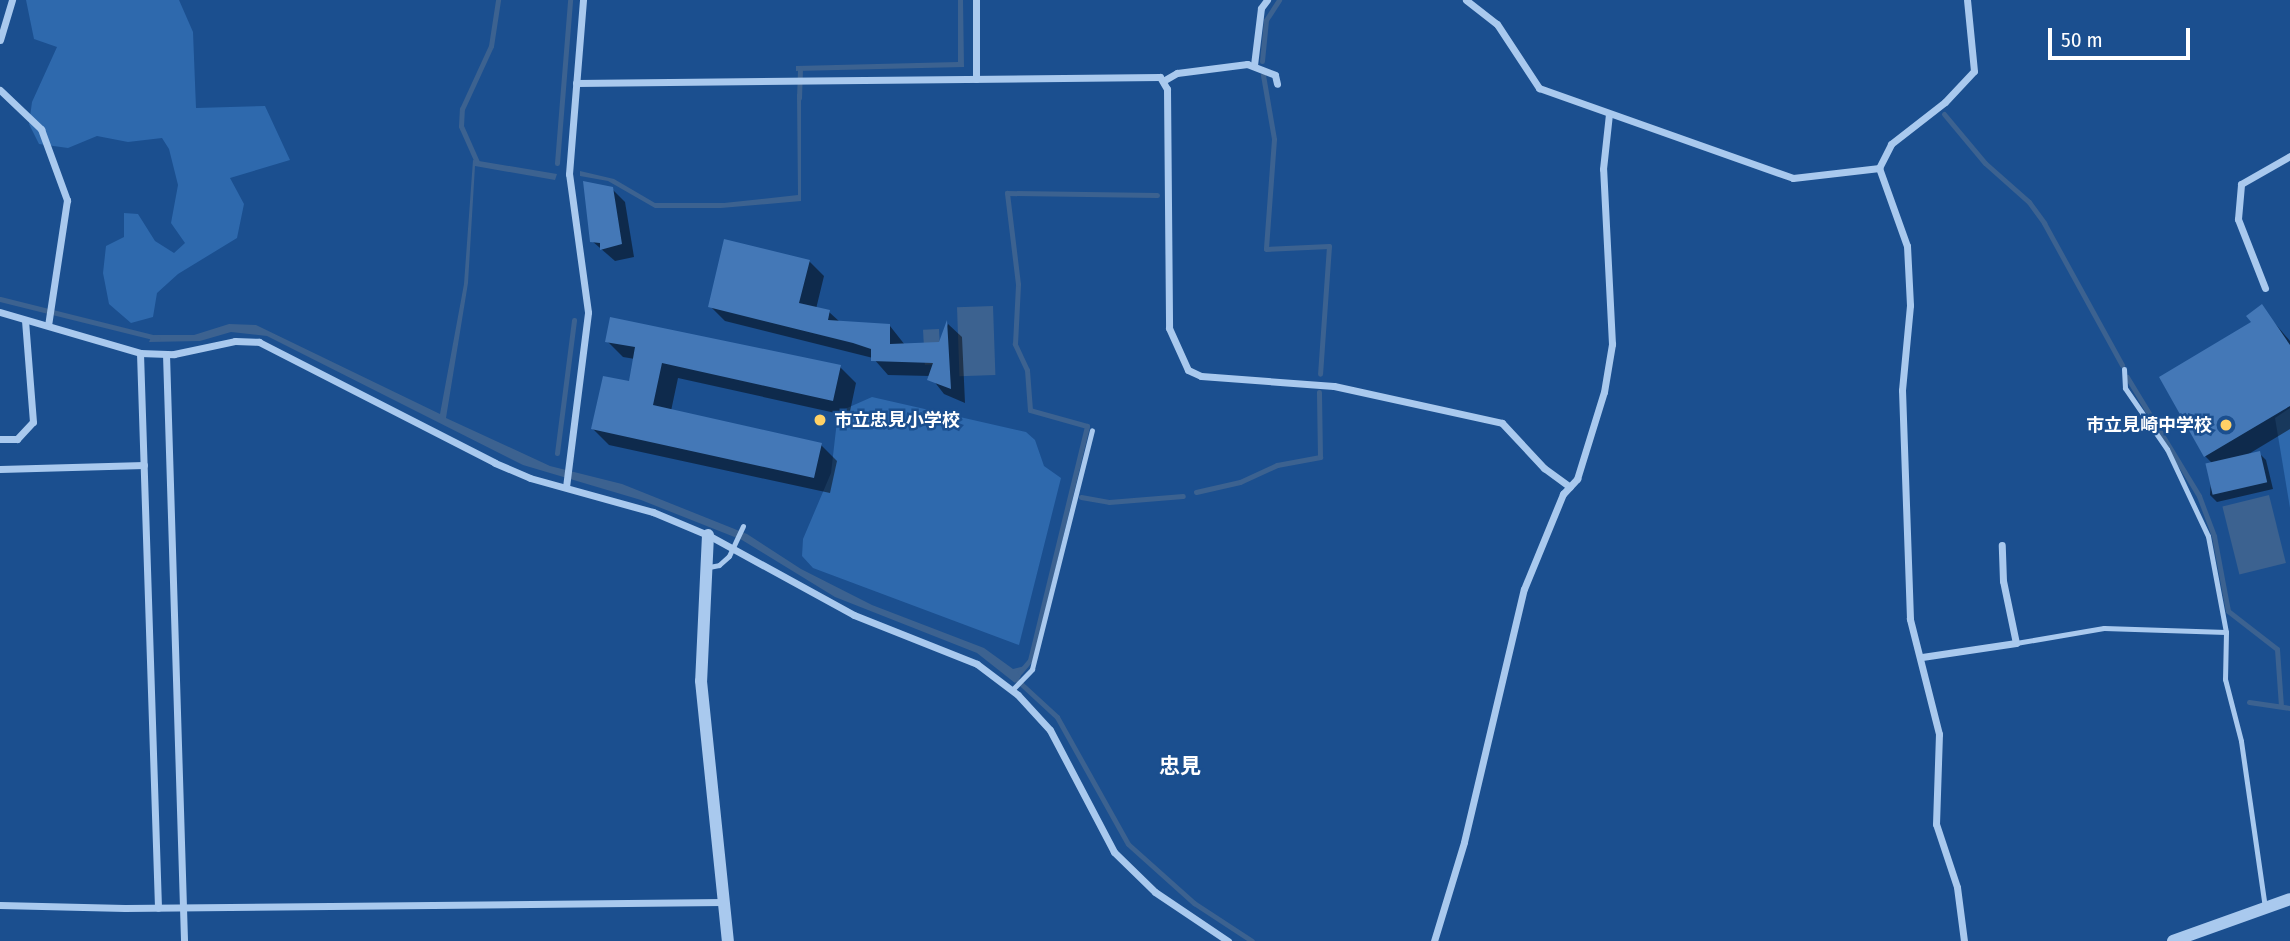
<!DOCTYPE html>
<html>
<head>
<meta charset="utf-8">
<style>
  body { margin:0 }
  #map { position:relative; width:2290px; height:941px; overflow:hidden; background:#1b4f8f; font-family:"Fira Sans Condensed","Noto Sans JP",sans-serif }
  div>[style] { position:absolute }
  .green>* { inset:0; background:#2e69ad }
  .water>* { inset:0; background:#3c6290; transform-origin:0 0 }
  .shadow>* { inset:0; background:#0007 }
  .stream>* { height:5px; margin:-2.5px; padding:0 2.5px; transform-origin:2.5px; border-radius:2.5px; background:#3c6290 }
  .building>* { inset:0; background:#4478b7; transform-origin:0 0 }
  .service>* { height:5px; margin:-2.5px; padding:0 2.5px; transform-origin:2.5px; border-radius:2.5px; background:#a9c9ee }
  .minor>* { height:7px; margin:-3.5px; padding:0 3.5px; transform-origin:3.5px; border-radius:3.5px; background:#a9c9ee }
  .tertiary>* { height:12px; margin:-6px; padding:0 6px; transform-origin:6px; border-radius:6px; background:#a9c9ee }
  .dots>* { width:19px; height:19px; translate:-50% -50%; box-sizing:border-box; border:4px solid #1b4f8f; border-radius:50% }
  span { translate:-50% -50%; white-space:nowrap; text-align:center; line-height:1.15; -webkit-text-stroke:5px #1b4f8f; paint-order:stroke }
  .poi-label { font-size:18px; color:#fff; font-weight:700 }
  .left { translate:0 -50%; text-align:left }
  .right { translate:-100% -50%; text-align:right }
  .quarter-label { font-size:21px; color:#fff; font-weight:700 }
  .scale { position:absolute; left:2048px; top:28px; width:142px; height:32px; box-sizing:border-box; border:4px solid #fff; border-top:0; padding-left:9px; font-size:21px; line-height:24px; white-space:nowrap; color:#fff; -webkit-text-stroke:5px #1b4f8f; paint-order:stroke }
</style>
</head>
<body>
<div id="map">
  <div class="green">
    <i style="clip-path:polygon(26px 0,179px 0,193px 32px,196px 108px,265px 106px,290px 160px,230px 178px,244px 204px,237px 238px,178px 274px,157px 293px,153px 317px,131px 323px,109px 304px,103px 273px,106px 246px,124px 237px,124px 213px,138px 214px,155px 241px,174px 253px,185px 243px,171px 223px,178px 185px,169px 149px,162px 138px,128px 142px,97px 136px,68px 148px,39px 144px,29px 124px,32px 102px,57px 47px,34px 39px)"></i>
    <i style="clip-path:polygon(872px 397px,1026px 432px,1035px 440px,1044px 466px,1061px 478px,1019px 645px,813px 568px,802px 556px,803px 539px,831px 473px,838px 412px)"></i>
    <i style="clip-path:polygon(2290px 408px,2290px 508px,2275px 418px)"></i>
  </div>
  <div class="water">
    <i style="clip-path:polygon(958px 0,963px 0,964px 67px,796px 71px,796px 66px,958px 62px)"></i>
    <i style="clip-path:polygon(797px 94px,801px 94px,801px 201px,721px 208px,655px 208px,608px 181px,580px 176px,580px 171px,614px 179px,655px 203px,724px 203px,798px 195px)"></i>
    <i style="clip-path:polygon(473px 160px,557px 174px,555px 180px,475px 166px,468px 283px,446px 418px,550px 466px,622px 484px,747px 534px,801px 569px,872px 605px,984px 648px,1013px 669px,1025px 666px,1020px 678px,1015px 683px,977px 653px,835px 597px,742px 540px,641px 500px,523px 465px,267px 336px,231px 332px,200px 341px,149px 342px,152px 335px,194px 335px,229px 324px,256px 325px,440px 414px,464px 284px)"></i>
    <i style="left:993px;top:306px;width:69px;height:36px;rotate:88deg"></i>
    <i style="left:939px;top:329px;width:35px;height:16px;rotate:87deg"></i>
    <i style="left:2269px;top:495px;width:70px;height:48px;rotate:76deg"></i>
  </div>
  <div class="shadow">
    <i style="clip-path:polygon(612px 189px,625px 202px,634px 257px,615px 261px,592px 241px)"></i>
    <i style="clip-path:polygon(809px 261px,824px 276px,816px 309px,829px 312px,840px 322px,890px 326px,905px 345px,940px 344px,948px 324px,962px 337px,965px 403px,944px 394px,930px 376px,888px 375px,873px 358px,725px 321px,710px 306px)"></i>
    <i style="clip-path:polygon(2261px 307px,2290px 341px,2290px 429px,2247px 455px,2259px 453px,2266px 460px,2273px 489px,2217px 502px,2210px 495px,2212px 463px,2205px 456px)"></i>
    <i style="clip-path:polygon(607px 341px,840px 367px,856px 383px,849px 416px,678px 378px,671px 411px,821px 445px,837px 461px,830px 493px,609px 445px,593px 429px,631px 383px,635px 359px,623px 357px)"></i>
  </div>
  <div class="stream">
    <i style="left:1262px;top:61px;width:41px;rotate:-84.4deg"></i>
    <i style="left:1266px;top:20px;width:24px;rotate:-57deg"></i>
    <i style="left:1263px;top:75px;width:65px;rotate:80.2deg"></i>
    <i style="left:1274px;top:139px;width:110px;rotate:94.2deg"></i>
    <i style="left:1266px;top:249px;width:63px;rotate:-2.7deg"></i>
    <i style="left:1329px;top:246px;width:128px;rotate:94deg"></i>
    <i style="left:799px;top:98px;width:30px;rotate:-88deg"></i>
    <i style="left:1944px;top:114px;width:64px;rotate:50.1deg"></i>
    <i style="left:1985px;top:163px;width:59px;rotate:41.6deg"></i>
    <i style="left:2029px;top:202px;width:26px;rotate:54deg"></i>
    <i style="left:2044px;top:223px;width:162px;rotate:61.2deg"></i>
    <i style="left:477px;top:162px;width:39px;rotate:-114deg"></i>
    <i style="left:461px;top:126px;width:17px;rotate:-87deg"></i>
    <i style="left:462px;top:109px;width:69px;rotate:-65.3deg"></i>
    <i style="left:491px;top:46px;width:47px;rotate:-81.3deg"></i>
    <i style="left:557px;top:163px;width:164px;rotate:-85.4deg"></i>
    <i style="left:0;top:299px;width:162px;rotate:14deg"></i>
    <i style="left:2127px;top:377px;width:139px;rotate:58.8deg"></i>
    <i style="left:2199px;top:496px;width:43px;rotate:69.4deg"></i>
    <i style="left:2214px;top:536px;width:76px;rotate:79.4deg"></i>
    <i style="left:2228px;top:611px;width:62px;rotate:37.8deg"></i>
    <i style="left:2277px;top:649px;width:57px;rotate:86deg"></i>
    <i style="left:557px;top:453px;width:134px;rotate:-82.7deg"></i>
    <i style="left:1196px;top:492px;width:45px;rotate:-12.8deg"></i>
    <i style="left:1240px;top:482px;width:41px;rotate:-24.7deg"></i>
    <i style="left:1277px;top:465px;width:44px;rotate:-10.5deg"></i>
    <i style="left:1320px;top:457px;width:65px;rotate:-90.9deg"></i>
    <i style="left:1081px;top:497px;width:28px;rotate:10deg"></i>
    <i style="left:1109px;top:502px;width:74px;rotate:-4.6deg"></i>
    <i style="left:1020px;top:672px;width:16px;rotate:-50deg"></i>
    <i style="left:1030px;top:660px;width:241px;rotate:-76.3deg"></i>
    <i style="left:1087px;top:426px;width:59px;rotate:-164.3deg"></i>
    <i style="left:1030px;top:410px;width:40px;rotate:-94.3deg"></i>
    <i style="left:1027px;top:370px;width:29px;rotate:-115deg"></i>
    <i style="left:1015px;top:344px;width:60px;rotate:-87.1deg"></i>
    <i style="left:1018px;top:284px;width:92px;rotate:-96.9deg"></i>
    <i style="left:1007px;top:193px;width:150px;rotate:0.8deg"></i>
    <i style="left:1018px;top:681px;width:53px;rotate:42.7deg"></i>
    <i style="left:1057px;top:717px;width:145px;rotate:60.8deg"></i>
    <i style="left:1128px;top:844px;width:89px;rotate:41.8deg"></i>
    <i style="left:1194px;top:903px;width:69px;rotate:33.2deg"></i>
    <i style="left:2249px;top:702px;width:41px;rotate:8.3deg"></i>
  </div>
  <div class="building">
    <i style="clip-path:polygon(583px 181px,613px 187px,622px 244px,600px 250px,600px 243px,590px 242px)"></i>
    <i style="clip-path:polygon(724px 239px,810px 260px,799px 303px,830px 310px,828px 320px,890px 324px,890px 344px,939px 342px,947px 320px,951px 389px,927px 380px,933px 363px,871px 361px,871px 349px,853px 343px,708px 307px)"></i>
    <i style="clip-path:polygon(2262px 304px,2290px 345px,2290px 406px,2204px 457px,2159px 377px,2251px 322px,2246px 316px)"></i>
    <i style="clip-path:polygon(610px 317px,841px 365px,833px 401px,662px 363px,653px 405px,822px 443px,814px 478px,591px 429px,603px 376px,629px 381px,635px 347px,605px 342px)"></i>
    <i style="left:2260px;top:451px;width:32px;height:56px;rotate:77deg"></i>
  </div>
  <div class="service">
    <i style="left:2124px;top:369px;width:19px;rotate:87deg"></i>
    <i style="left:2125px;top:388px;width:74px;rotate:55.5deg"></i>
    <i style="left:2167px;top:449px;width:96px;rotate:64.8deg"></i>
    <i style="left:2208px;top:536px;width:98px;rotate:79.4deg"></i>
    <i style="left:2226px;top:632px;width:47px;rotate:91.2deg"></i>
    <i style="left:2225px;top:679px;width:64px;rotate:75.5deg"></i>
    <i style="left:2241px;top:741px;width:169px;rotate:81.8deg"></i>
    <i style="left:709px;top:567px;width:10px;rotate:-11deg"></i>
    <i style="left:719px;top:565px;width:13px;rotate:-42deg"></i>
    <i style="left:729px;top:556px;width:33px;rotate:-65deg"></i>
    <i style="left:2016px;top:643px;width:89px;rotate:-9.7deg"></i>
    <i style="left:2104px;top:628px;width:122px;rotate:1.9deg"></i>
    <i style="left:1012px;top:690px;width:29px;rotate:-46deg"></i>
    <i style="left:1032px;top:669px;width:246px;rotate:-75.9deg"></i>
  </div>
  <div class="minor">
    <i style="left:976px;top:0;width:79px;rotate:90deg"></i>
    <i style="left:1466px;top:0;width:39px;rotate:38deg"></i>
    <i style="left:1497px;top:24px;width:77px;rotate:56.7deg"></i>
    <i style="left:1539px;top:88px;width:269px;rotate:19.5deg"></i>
    <i style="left:1793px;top:178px;width:87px;rotate:-6.6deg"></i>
    <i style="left:0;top:40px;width:42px;rotate:-73.3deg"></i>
    <i style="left:1254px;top:65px;width:57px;rotate:-83deg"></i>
    <i style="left:1261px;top:8px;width:10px;rotate:-53deg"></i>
    <i style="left:1163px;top:81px;width:16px;rotate:-30deg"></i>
    <i style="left:1177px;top:73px;width:71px;rotate:-7.3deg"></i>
    <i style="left:1247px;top:64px;width:30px;rotate:21deg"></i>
    <i style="left:1275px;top:75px;width:9px;rotate:77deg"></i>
    <i style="left:576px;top:83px;width:584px;rotate:-0.59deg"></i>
    <i style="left:1160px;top:77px;width:14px;rotate:60deg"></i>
    <i style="left:1167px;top:89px;width:239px;rotate:89.5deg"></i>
    <i style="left:1169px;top:328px;width:46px;rotate:65.7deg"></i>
    <i style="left:1188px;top:370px;width:14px;rotate:25deg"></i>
    <i style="left:1201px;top:376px;width:133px;rotate:4.3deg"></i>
    <i style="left:1334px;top:386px;width:172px;rotate:12.4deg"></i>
    <i style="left:1502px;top:423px;width:62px;rotate:47deg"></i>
    <i style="left:1544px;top:468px;width:32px;rotate:36deg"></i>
    <i style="left:0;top:90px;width:57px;rotate:43.6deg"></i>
    <i style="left:41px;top:129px;width:76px;rotate:69.9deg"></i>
    <i style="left:67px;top:200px;width:126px;rotate:98.6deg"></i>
    <i style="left:2265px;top:288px;width:74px;rotate:-111.4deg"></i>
    <i style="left:2238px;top:219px;width:35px;rotate:-85deg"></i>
    <i style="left:2241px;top:184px;width:56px;rotate:-29.7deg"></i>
    <i style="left:0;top:312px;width:146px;rotate:16.3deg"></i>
    <i style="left:140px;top:353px;width:34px;rotate:2deg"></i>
    <i style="left:174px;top:354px;width:62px;rotate:-12deg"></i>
    <i style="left:235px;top:341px;width:24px;rotate:2deg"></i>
    <i style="left:259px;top:342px;width:265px;rotate:27.1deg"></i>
    <i style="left:495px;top:463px;width:38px;rotate:23deg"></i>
    <i style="left:530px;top:478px;width:128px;rotate:15.5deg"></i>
    <i style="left:653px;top:512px;width:60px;rotate:22.7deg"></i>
    <i style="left:708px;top:535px;width:166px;rotate:28.7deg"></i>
    <i style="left:854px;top:615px;width:132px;rotate:21.7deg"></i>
    <i style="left:977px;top:664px;width:51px;rotate:37.1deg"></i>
    <i style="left:1018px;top:695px;width:47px;rotate:47.6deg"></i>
    <i style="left:1050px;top:730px;width:138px;rotate:62.3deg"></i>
    <i style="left:1114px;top:852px;width:57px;rotate:44.3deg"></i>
    <i style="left:1155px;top:892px;width:88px;rotate:33.9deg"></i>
    <i style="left:140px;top:353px;width:555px;rotate:88.14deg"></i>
    <i style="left:166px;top:354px;width:587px;rotate:88.24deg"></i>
    <i style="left:0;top:439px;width:17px"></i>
    <i style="left:17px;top:439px;width:23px;rotate:-47deg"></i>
    <i style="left:33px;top:422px;width:102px;rotate:-94.5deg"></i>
    <i style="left:0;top:469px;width:144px;rotate:-1.6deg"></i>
    <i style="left:566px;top:487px;width:176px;rotate:-82.8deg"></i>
    <i style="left:588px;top:312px;width:139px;rotate:-97.8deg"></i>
    <i style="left:569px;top:174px;width:175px;rotate:-85.4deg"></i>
    <i style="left:1922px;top:657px;width:95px;rotate:-8.5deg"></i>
    <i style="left:2016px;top:643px;width:63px;rotate:-101.8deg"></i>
    <i style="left:2003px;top:581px;width:36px;rotate:-92deg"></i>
    <i style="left:0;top:905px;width:125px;rotate:1.4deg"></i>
    <i style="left:125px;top:908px;width:598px;rotate:-0.57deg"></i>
    <i style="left:1434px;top:941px;width:103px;rotate:-73.1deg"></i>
    <i style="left:1464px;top:842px;width:260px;rotate:-76.7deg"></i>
    <i style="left:1524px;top:589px;width:103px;rotate:-67.7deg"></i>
    <i style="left:1563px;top:494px;width:21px;rotate:-47deg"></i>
    <i style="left:1577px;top:479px;width:91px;rotate:-72.8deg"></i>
    <i style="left:1604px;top:392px;width:49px;rotate:-80.5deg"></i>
    <i style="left:1612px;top:344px;width:175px;rotate:-92.9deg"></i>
    <i style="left:1603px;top:169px;width:55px;rotate:-83.8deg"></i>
    <i style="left:1964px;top:941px;width:54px;rotate:-97.4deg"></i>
    <i style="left:1957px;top:887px;width:66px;rotate:-108.4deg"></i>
    <i style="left:1936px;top:824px;width:90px;rotate:-88.1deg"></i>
    <i style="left:1939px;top:734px;width:119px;rotate:-104.2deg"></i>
    <i style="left:1910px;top:619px;width:229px;rotate:-92deg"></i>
    <i style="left:1902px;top:390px;width:85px;rotate:-84.6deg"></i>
    <i style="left:1910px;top:305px;width:59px;rotate:-92.9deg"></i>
    <i style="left:1907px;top:246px;width:83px;rotate:-109.7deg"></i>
    <i style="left:1879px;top:168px;width:27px;rotate:-63deg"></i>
    <i style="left:1891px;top:144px;width:68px;rotate:-37.9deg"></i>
    <i style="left:1945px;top:102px;width:42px;rotate:-46.9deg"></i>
    <i style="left:1974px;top:71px;width:71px;rotate:-95.6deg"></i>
  </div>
  <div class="tertiary">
    <i style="left:708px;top:535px;width:146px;rotate:92.7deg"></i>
    <i style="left:701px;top:681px;width:261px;rotate:84.1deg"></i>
    <i style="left:2173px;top:941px;width:124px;rotate:-19.7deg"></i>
  </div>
  <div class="dots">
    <i style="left:820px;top:420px;background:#ffd166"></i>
    <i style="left:2226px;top:425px;background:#ffd166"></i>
  </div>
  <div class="poi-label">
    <span class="left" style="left:834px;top:420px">市立忠見小学校</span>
    <span class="right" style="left:2212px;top:425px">市立見崎中学校</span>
  </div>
  <div class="quarter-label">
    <span style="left:1180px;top:766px">忠見</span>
  </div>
  <div class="scale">50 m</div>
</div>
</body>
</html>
